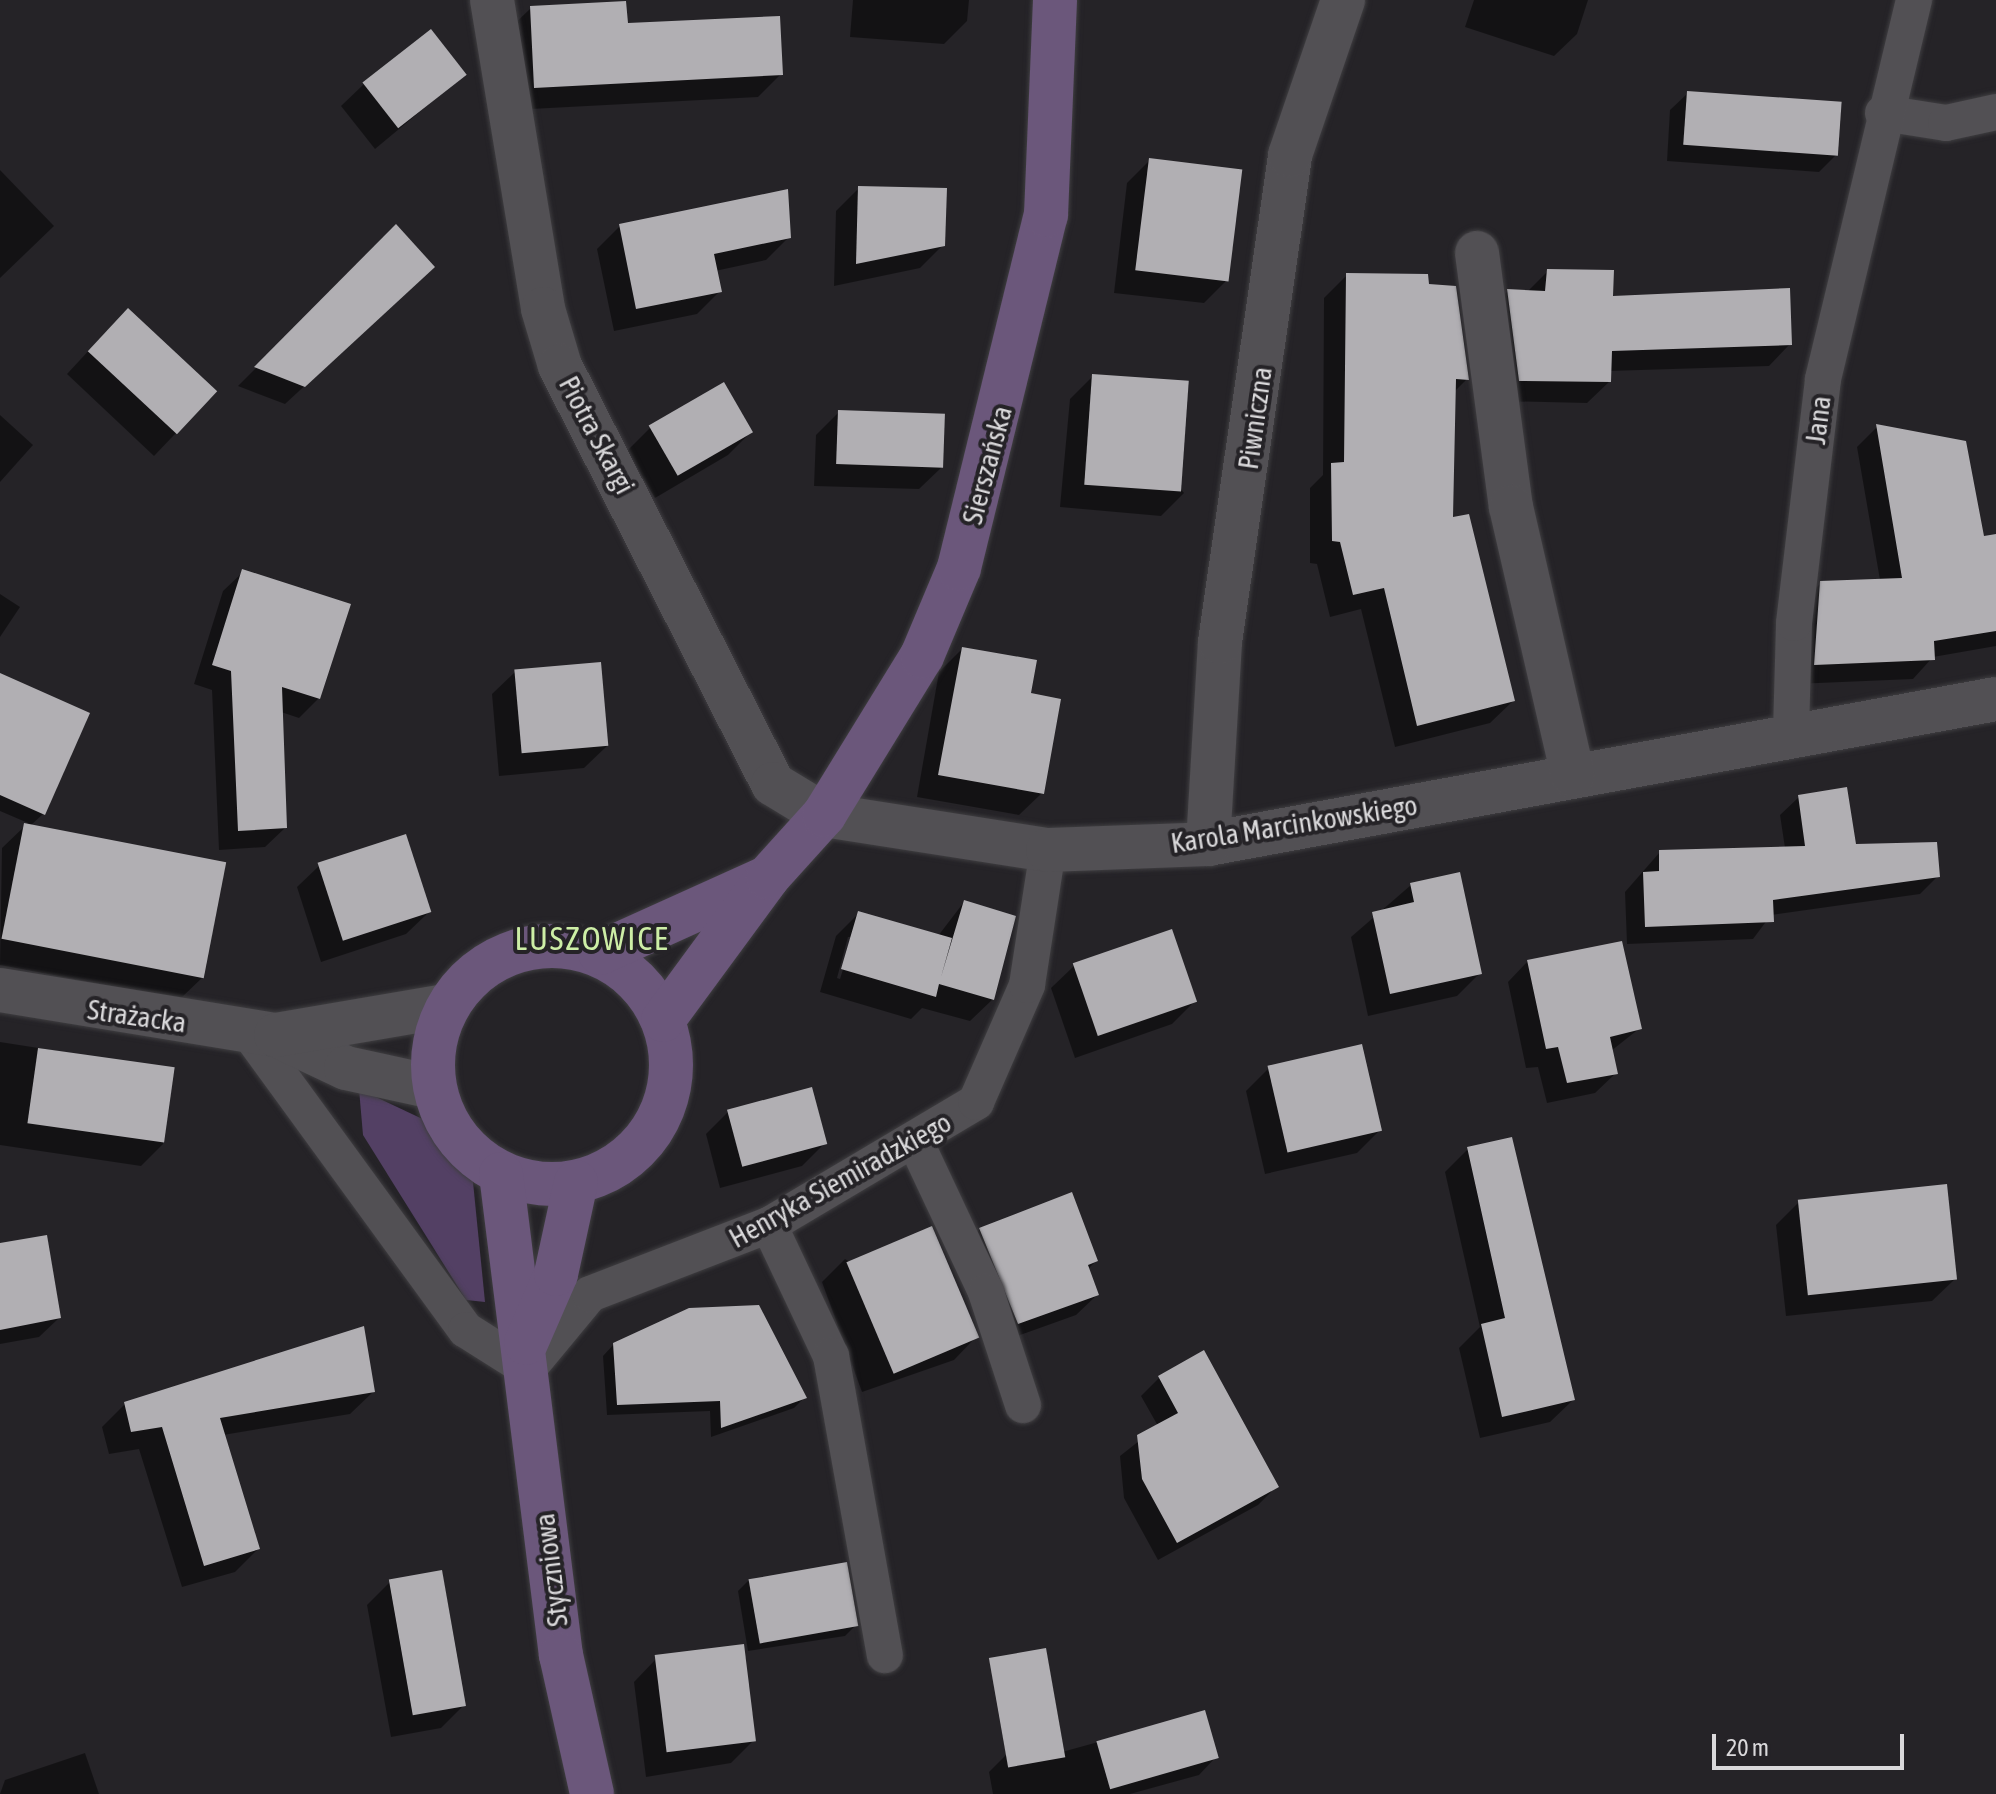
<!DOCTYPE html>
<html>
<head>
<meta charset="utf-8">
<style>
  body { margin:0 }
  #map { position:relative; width:1996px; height:1794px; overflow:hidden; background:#252327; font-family:"Asap Condensed",sans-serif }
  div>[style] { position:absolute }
  .green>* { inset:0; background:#534064 }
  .shadow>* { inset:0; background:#0007 }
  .building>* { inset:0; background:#b1afb3; transform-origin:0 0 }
  .roads { filter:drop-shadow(0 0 2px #3f3e41) drop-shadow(0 0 2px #3f3e41) }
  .lane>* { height:36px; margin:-18px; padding:0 18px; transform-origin:18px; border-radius:18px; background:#525054 }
  .street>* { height:44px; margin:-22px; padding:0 22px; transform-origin:22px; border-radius:22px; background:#525054 }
  .secondary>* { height:44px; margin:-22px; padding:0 22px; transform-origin:22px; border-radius:22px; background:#6b577b }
  .secondary>.ring { margin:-22px; padding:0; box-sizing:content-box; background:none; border:44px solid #6b577b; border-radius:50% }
  span { translate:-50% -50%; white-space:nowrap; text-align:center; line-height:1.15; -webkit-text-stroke:8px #252327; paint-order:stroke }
  .street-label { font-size:28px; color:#dad9db }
  .quarter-label { font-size:32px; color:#cdeea6; letter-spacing:2px }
  .scale { position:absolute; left:1712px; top:1734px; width:192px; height:36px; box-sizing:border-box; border:4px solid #dad9db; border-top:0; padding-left:10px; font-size:24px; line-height:28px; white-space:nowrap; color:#dad9db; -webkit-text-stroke:6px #252327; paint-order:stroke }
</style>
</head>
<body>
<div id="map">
  <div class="green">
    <i style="clip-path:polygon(359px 1089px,431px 1123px,472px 1172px,485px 1302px,466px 1300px,363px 1135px)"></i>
  </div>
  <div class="shadow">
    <i style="clip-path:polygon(853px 0,969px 0,967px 21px,944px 44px,850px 37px)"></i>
    <i style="clip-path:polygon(1474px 0,1588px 0,1577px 34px,1554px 56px,1465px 27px)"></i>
    <i style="clip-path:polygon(531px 8px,626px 25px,781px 74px,758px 97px,512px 110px,508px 30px)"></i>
    <i style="clip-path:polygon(464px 75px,375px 149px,341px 106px,364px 84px)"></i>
    <i style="clip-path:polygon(1688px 93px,1836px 155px,1819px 172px,1667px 161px,1670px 110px)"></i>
    <i style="clip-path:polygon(1150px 160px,1227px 280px,1204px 303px,1114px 293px,1127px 183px)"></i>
    <i style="clip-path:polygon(0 170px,54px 226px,0 278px)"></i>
    <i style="clip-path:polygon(859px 188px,943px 245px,920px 268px,834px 286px,836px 211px)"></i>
    <i style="clip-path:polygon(620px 226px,789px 237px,766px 260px,715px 271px,720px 291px,697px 314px,614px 331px,597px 249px)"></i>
    <i style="clip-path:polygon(396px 227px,414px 285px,285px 404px,238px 386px)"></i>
    <i style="clip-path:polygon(1548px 271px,1611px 298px,1790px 344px,1769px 366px,1609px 371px,1609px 382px,1587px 403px,1498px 401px,1486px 312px,1508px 291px,1527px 292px)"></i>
    <i style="clip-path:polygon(1347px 275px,1427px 286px,1467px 379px,1454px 392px,1450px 520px,1513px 701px,1490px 723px,1395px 747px,1361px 609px,1330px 617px,1317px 564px,1310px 563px,1310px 488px,1323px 475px,1324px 298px)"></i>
    <i style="clip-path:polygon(105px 333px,215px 392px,154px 456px,67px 374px)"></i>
    <i style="clip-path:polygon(1093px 376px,1184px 493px,1161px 516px,1060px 507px,1070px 399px)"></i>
    <i style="clip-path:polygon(839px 412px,942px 467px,919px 489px,814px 486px,816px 435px)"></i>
    <i style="clip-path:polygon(0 415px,33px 445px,0 482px)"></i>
    <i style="clip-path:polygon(1877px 427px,1983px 539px,1996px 536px,1996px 646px,1933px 657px,1913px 679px,1795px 684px,1801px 603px,1821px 583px,1880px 580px,1857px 447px)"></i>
    <i style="clip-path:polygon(650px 428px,751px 432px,728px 455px,655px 498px,627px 451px)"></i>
    <i style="clip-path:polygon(243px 572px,319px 698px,299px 718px,281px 712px,285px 828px,265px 847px,219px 850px,212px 690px,194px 684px,223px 591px)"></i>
    <i style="clip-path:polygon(0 594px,20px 607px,0 637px)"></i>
    <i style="clip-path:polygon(962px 649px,1029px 695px,1042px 793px,1019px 815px,917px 797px,939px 672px)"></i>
    <i style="clip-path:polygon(515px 672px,607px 746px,584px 768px,499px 776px,492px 694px)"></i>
    <i style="clip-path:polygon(0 780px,43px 814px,30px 826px,203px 977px,180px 999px,0 965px,2px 848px,28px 823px,0 811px)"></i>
    <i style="clip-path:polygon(1799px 797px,1854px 846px,1938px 876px,1920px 894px,1771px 915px,1753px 939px,1627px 944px,1625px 892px,1660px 852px,1785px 848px,1780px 815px)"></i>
    <i style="clip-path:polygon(320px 865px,429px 912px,406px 934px,321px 962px,297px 887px)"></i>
    <i style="clip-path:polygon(1411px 885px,1480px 973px,1457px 996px,1368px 1016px,1351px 937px)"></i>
    <i style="clip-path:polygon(evenodd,964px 902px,993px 999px,970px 1021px,922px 1008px,911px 1019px,820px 992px,836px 936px,859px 913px,938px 936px,964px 902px,848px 937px,853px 937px,840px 979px,837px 978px,848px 937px)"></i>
    <i style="clip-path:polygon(1528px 961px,1640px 1028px,1611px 1051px,1616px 1073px,1595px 1093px,1547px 1103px,1538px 1067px,1526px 1068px,1508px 982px)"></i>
    <i style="clip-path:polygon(1074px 966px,1195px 1001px,1172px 1024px,1075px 1058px,1051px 988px)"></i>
    <i style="clip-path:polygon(0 1042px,173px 1069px,163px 1144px,141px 1166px,0 1145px)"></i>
    <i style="clip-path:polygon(1269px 1068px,1380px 1130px,1357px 1153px,1265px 1174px,1246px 1091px)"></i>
    <i style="clip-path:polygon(728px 1112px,825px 1143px,802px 1166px,720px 1188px,706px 1134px)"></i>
    <i style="clip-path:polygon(1468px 1149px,1573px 1400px,1550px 1422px,1480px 1438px,1459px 1348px,1480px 1327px,1445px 1172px)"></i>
    <i style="clip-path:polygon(1799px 1202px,1955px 1279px,1932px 1301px,1786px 1316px,1776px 1225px)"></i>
    <i style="clip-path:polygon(980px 1229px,1096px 1261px,1088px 1269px,1097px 1295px,1076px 1315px,998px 1343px,960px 1250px)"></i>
    <i style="clip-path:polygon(0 1245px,59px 1318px,39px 1337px,0 1344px)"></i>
    <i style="clip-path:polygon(845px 1259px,976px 1337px,954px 1360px,862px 1392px,822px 1282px)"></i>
    <i style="clip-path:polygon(614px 1344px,805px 1397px,794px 1408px,711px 1437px,710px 1411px,607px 1415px,603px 1356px)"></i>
    <i style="clip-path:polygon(1159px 1378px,1276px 1487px,1258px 1505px,1158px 1560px,1124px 1498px,1120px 1456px,1158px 1426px,1141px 1396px)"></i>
    <i style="clip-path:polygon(373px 1392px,350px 1414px,223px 1435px,258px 1549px,235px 1572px,182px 1587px,139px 1449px,109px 1454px,102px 1427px,125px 1404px)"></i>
    <i style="clip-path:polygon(749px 1580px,856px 1625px,845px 1636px,748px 1651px,738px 1591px)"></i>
    <i style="clip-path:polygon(390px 1582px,464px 1705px,441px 1728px,391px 1737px,367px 1605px)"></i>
    <i style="clip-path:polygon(656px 1659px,754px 1740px,731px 1763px,646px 1777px,634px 1682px)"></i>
    <i style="clip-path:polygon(1203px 1713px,1216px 1757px,1199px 1775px,1130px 1794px,993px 1794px,989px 1772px,1007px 1754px,1062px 1752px)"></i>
    <i style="clip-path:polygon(85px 1753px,99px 1794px,0 1794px,5px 1780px)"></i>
  </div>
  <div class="building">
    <i style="clip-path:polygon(626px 1px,628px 23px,780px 16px,783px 75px,534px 88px,530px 6px)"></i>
    <i style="left:431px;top:29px;width:58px;height:87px;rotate:52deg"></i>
    <i style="left:1687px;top:91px;width:155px;height:54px;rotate:4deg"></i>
    <i style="left:1149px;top:158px;width:94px;height:113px;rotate:7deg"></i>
    <i style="clip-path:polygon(858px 186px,947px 188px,945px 246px,856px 264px)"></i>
    <i style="clip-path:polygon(788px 189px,791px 238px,714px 254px,722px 292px,636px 309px,619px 224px)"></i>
    <i style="clip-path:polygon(396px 224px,435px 267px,305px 387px,254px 367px)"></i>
    <i style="clip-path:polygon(1547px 269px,1614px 270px,1613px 296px,1790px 288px,1792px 345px,1612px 351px,1611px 382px,1519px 381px,1507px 289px,1545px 291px)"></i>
    <i style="clip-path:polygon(1346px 273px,1428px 274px,1429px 284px,1456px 286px,1469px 380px,1456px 379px,1453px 517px,1469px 514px,1515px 701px,1417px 726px,1384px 588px,1353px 595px,1340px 542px,1332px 541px,1331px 463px,1344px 462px)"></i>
    <i style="left:128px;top:308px;width:122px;height:59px;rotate:43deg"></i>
    <i style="left:1092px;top:374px;width:97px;height:111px;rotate:4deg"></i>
    <i style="left:724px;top:382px;width:58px;height:87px;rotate:60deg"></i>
    <i style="left:838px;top:410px;width:107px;height:54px;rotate:2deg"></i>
    <i style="clip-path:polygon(1876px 424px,1966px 441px,1984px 536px,1996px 534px,1996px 631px,1934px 641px,1935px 660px,1814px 665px,1820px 581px,1902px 578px)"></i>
    <i style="clip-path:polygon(242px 569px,351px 604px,320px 699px,282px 687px,287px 828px,238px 831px,231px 671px,212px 665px)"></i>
    <i style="clip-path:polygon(962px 647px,1037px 660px,1031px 693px,1061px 699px,1044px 794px,938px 775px)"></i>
    <i style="left:601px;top:662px;width:84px;height:87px;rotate:85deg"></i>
    <i style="clip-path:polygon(0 673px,90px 713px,45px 815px,0 795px)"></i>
    <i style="clip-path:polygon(1847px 787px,1856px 844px,1937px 842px,1940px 877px,1773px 900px,1774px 922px,1645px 927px,1643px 872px,1659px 871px,1659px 850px,1805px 846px,1798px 795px)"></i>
    <i style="left:24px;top:823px;width:206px;height:118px;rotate:11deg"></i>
    <i style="left:406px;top:834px;width:82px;height:93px;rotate:72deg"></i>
    <i style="clip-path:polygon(1460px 872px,1482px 974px,1390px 994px,1372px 912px,1414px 902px,1410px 883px)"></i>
    <i style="clip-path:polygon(964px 900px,1016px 916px,994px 1000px,939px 984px,936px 997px,841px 969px,858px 911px,952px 938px,941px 977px)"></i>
    <i style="left:1172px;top:929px;width:77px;height:105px;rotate:71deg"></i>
    <i style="clip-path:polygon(1622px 941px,1642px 1029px,1610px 1037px,1618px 1074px,1567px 1083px,1558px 1047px,1546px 1049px,1527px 960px)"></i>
    <i style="left:1362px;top:1044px;width:89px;height:97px;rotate:77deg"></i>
    <i style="left:38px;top:1048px;width:138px;height:76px;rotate:8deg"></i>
    <i style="left:812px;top:1087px;width:59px;height:88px;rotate:75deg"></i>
    <i style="clip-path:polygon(1512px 1137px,1575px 1400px,1502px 1417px,1481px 1324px,1505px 1318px,1467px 1147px)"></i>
    <i style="left:1947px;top:1184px;width:96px;height:150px;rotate:84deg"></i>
    <i style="clip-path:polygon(1072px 1192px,1098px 1261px,1088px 1265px,1099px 1295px,1018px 1324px,979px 1228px)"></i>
    <i style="left:932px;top:1226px;width:121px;height:93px;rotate:67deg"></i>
    <i style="clip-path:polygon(47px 1235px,61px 1318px,0 1330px,0 1243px)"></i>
    <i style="clip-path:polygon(759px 1305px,807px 1398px,721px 1428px,720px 1401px,617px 1405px,613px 1343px,689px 1308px)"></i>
    <i style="clip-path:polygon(364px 1326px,375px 1392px,220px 1418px,260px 1549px,204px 1566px,162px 1427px,131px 1432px,124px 1402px)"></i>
    <i style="clip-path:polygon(1204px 1350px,1279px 1487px,1177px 1543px,1142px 1479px,1137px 1435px,1178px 1413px,1158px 1376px)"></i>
    <i style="left:847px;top:1562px;width:65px;height:100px;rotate:80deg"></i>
    <i style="left:442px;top:1570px;width:138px;height:54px;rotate:80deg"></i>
    <i style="left:744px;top:1644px;width:98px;height:90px;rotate:83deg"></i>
    <i style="left:1046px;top:1648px;width:111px;height:58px;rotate:80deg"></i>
    <i style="left:1205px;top:1710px;width:50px;height:113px;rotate:74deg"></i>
  </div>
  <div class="roads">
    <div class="lane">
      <i style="left:1883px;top:113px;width:64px;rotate:9deg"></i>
      <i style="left:1946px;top:123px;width:51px;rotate:-12.4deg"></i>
      <i style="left:1791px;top:732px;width:109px;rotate:-88.4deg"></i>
      <i style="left:1794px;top:623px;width:246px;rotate:-83.2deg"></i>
      <i style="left:1823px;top:379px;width:390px;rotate:-76.5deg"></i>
      <i style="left:247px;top:1030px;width:371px;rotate:53.9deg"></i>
      <i style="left:466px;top:1330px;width:73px;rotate:32.2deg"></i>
      <i style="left:528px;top:1369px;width:97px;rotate:-50.4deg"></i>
      <i style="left:590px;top:1294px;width:192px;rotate:-21.1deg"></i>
      <i style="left:769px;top:1225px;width:241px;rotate:-30.7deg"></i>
      <i style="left:976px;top:1102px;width:128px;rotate:-66.4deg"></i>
      <i style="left:1027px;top:985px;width:137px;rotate:-81.2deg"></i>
      <i style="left:916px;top:1143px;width:165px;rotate:64.8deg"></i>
      <i style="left:986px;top:1292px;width:119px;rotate:71.9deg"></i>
      <i style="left:769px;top:1225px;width:145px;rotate:64.7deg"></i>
      <i style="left:831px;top:1356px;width:304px;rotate:79.8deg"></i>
    </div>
    <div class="street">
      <i style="left:492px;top:0;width:313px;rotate:80.6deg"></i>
      <i style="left:543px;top:309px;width:59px;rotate:73.4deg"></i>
      <i style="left:560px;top:366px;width:469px;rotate:63deg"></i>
      <i style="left:773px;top:784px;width:60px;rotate:31.3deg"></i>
      <i style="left:824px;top:815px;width:227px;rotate:8.9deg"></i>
      <i style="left:1048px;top:850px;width:160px;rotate:-2.1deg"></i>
      <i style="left:1208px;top:844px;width:801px;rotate:-10.43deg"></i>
      <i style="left:1477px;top:253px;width:256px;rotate:82.4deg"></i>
      <i style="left:1511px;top:507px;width:275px;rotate:77deg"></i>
      <i style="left:1208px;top:844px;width:202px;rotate:-86.6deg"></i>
      <i style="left:1220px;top:642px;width:492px;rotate:-81.8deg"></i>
      <i style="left:1290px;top:155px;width:164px;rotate:-71.1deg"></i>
      <i style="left:0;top:990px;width:280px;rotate:9.3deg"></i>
      <i style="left:276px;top:1035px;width:77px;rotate:25.2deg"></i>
      <i style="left:346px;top:1068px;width:89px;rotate:12.3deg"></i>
      <i style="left:276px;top:1035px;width:172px;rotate:-9.7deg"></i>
    </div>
    <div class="secondary">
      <i class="ring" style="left:433px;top:946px;width:194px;height:194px"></i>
      <i style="left:600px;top:953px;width:184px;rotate:-24.3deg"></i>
      <i style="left:663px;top:1020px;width:177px;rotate:-53.7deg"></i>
      <i style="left:768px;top:877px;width:84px;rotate:-47.9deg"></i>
      <i style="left:824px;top:815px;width:187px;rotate:-58.4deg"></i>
      <i style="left:922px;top:656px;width:95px;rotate:-67.2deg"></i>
      <i style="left:959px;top:568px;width:364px;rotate:-76.2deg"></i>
      <i style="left:1046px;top:215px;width:215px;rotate:-87.6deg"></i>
      <i style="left:501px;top:1174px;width:485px;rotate:82.9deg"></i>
      <i style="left:561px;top:1655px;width:142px;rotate:77.4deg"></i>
      <i style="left:526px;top:1343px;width:75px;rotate:-66.5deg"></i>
      <i style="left:556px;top:1274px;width:94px;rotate:-77.7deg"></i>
    </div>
  </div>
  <div class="street-label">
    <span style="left:1255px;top:418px;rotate:-82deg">Piwniczna</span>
    <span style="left:1818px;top:420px;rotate:-83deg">Jana</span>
    <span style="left:597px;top:435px;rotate:62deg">Piotra Skargi</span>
    <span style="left:987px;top:465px;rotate:-75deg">Sierszańska</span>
    <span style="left:1294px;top:824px;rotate:-9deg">Karola Marcinkowskiego</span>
    <span style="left:137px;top:1016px;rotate:8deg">Strażacka</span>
    <span style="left:840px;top:1180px;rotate:-29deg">Henryka Siemiradzkiego</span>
    <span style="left:551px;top:1570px;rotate:-97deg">Styczniowa</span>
  </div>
  <div class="quarter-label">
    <span style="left:592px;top:939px">LUSZOWICE</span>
  </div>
  <div class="scale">20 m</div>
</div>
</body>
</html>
